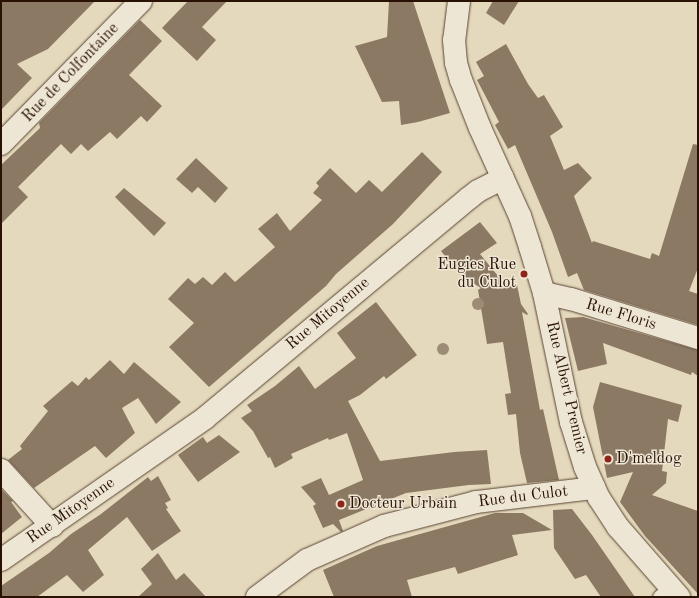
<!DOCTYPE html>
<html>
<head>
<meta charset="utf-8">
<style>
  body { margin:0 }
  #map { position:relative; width:699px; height:598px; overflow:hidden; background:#e5d9bd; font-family:"Old Standard TT",serif }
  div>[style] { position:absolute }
  .building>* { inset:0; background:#8b7964 }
  .roads { filter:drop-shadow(0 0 1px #584432) drop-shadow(0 0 1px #584432) }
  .lane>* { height:12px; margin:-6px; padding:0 6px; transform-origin:6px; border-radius:6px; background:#eee6d4 }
  .street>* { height:22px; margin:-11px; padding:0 11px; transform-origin:11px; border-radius:11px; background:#eee6d4 }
  .secondary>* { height:22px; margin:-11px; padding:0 11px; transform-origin:11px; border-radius:11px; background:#eee6d4 }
  .trees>* { width:12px; height:12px; margin:-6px; border-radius:50%; background:#9c8b75 }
  .dots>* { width:11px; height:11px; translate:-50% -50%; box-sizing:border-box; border:2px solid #eee6d4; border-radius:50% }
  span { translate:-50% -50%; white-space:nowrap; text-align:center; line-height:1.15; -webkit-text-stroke:3px #eee6d4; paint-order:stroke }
  .street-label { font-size:16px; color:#291204 }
  .poi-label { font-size:16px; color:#291204 }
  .right { translate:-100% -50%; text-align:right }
  .left { translate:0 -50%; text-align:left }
  .frame { position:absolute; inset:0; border:2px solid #291204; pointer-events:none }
</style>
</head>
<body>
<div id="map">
  <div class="building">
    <i style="clip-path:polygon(1px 1px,95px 1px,48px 49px,17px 64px,32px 78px,1px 110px)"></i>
    <i style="clip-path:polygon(188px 1px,227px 1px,202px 27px,216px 40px,197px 61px,162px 28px)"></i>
    <i style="clip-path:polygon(389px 1px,413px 1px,450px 113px,418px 122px,401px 125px,399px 101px,382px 102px,355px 46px,387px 37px)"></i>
    <i style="clip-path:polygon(493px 1px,519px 1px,504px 25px,486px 13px)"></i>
    <i style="clip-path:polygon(140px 20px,162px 41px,129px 75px,162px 106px,147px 122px,141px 116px,117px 139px,110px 132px,88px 151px,81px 144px,71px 154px,61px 144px,18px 187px,28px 197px,1px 224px,1px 165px,40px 128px,39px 123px)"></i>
    <i style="clip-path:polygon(506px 44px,528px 84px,538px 98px,544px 95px,563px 127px,550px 136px,564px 170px,578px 163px,592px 178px,574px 196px,592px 243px,593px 241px,650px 259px,652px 253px,659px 256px,693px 144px,698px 145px,698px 268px,689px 291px,698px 294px,698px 325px,584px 290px,577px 273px,568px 277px,552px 232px,515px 145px,508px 149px,495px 125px,499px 122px,477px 80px,484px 76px,476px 62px)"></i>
    <i style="clip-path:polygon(422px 152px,442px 172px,393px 224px,336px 274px,326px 286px,209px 387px,169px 347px,194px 323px,168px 299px,188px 278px,195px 284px,203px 277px,212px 285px,225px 272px,235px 282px,275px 247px,258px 229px,277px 213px,290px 231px,322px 200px,313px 193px,319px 186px,316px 183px,330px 168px,356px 193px,369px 180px,382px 192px)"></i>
    <i style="clip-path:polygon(196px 158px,228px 188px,215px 203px,198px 187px,192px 193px,176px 179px)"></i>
    <i style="clip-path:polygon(124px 188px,166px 223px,154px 236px,115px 197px)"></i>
    <i style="clip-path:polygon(480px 222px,497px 243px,480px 254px,507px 287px,517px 285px,521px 304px,528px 314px,527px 315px,522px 312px,540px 410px,543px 409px,559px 480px,527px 483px,520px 453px,516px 414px,508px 415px,505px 394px,511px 393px,503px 342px,487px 344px,478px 290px,481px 288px,460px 275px,441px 251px)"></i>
    <i style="clip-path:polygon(376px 302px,417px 355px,386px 379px,384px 376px,360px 395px,348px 401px,380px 461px,454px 452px,487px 450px,491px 484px,469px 485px,406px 493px,339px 520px,343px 531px,341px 532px,333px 524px,323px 528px,313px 506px,316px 504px,301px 487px,321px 478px,329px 495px,363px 480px,347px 433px,329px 440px,328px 438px,291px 454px,293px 458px,275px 468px,270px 457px,268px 458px,253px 431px,241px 418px,252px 411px,247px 405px,275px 386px,299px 366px,315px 389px,356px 358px,337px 333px)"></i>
    <i style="clip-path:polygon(583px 317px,698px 350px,698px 376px,692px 372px,691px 375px,603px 343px,607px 364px,578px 371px,565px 318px)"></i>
    <i style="clip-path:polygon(110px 360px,124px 374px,134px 362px,181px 402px,156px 424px,138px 398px,122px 408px,135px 433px,106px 458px,95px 446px,34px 488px,8px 460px,22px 449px,20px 446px,48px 411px,43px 406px,72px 381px,78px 386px,86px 377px,89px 380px)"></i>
    <i style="clip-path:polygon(600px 382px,682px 405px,678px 422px,668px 419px,662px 471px,667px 472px,666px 483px,652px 495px,698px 511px,698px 594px,645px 536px,620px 502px,633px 472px,607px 478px,593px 407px)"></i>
    <i style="clip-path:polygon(219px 435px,240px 452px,198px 482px,178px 455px,203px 437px,207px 443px)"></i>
    <i style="clip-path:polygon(158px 476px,171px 500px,165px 503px,168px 508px,166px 509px,181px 531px,152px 551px,127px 517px,88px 550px,104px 575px,83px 592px,67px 575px,37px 597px,1px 597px,1px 586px,49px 553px,71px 534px,101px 514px,148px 477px,151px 481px)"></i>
    <i style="clip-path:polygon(1px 489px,13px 501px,11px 502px,22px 517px,1px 534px)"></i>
    <i style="clip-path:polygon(572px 509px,592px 535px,635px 597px,601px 597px,586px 575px,575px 579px,554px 548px,553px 510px)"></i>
    <i style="clip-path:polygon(495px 513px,523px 513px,552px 530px,512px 535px,518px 555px,458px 574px,455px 567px,407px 580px,412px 597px,334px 597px,323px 570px,377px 546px)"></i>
    <i style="clip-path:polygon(158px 553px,176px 580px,184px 573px,206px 597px,138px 597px,152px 584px,141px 569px)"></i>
  </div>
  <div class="roads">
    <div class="lane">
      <i style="left:659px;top:597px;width:15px;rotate:-42deg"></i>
    </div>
    <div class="street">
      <i style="left:1px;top:144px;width:200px;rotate:-45.6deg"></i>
      <i style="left:544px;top:293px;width:28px;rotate:13deg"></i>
      <i style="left:571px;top:299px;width:133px;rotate:17.1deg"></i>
      <i style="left:1px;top:470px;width:76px;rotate:47.7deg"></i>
      <i style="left:1px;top:560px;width:249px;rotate:-34.8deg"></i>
      <i style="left:205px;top:418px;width:344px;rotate:-39.8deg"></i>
      <i style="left:469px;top:198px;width:11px;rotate:-38deg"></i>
      <i style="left:478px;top:191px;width:28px;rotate:-27deg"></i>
      <i style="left:257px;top:597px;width:62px;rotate:-36.5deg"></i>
      <i style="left:307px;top:560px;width:84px;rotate:-23.8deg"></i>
      <i style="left:384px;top:526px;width:95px;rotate:-14.6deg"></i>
      <i style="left:476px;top:502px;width:119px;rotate:-6.8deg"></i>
    </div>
    <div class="secondary">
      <i style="left:459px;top:1px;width:39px;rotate:97deg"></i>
      <i style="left:454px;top:40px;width:23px;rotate:85deg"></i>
      <i style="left:456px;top:63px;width:18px;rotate:74deg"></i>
      <i style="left:461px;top:80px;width:52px;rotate:68.4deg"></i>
      <i style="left:480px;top:128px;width:97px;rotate:65.6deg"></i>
      <i style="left:520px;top:216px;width:33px;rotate:72deg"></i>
      <i style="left:530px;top:247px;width:48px;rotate:73.1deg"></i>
      <i style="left:544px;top:293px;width:132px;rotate:78.2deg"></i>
      <i style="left:571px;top:422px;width:47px;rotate:72.7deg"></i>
      <i style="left:585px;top:467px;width:34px;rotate:66deg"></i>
      <i style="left:599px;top:498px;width:35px;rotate:57deg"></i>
      <i style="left:618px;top:527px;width:93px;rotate:48.9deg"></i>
    </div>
  </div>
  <div class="trees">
    <i style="left:478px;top:304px"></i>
    <i style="left:443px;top:349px"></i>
  </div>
  <div class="dots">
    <i style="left:524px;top:274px;background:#8f2418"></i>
    <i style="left:608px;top:459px;background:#8f2418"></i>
    <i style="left:341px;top:504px;background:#8f2418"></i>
  </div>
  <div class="street-label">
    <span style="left:71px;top:73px;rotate:-46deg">Rue de Colfontaine</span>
    <span style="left:328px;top:314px;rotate:-40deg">Rue Mitoyenne</span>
    <span style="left:621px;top:315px;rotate:17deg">Rue Floris</span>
    <span style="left:566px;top:388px;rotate:77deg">Rue Albert Premier</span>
    <span style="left:523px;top:497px;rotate:-7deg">Rue du Culot</span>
    <span style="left:71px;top:511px;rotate:-35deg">Rue Mitoyenne</span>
  </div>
  <div class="poi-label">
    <span class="right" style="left:516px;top:274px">Eugies Rue<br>du Culot</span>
    <span class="left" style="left:616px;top:459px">D'meldog</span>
    <span class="left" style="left:349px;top:504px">Docteur Urbain</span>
  </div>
  <div class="frame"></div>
</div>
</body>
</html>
